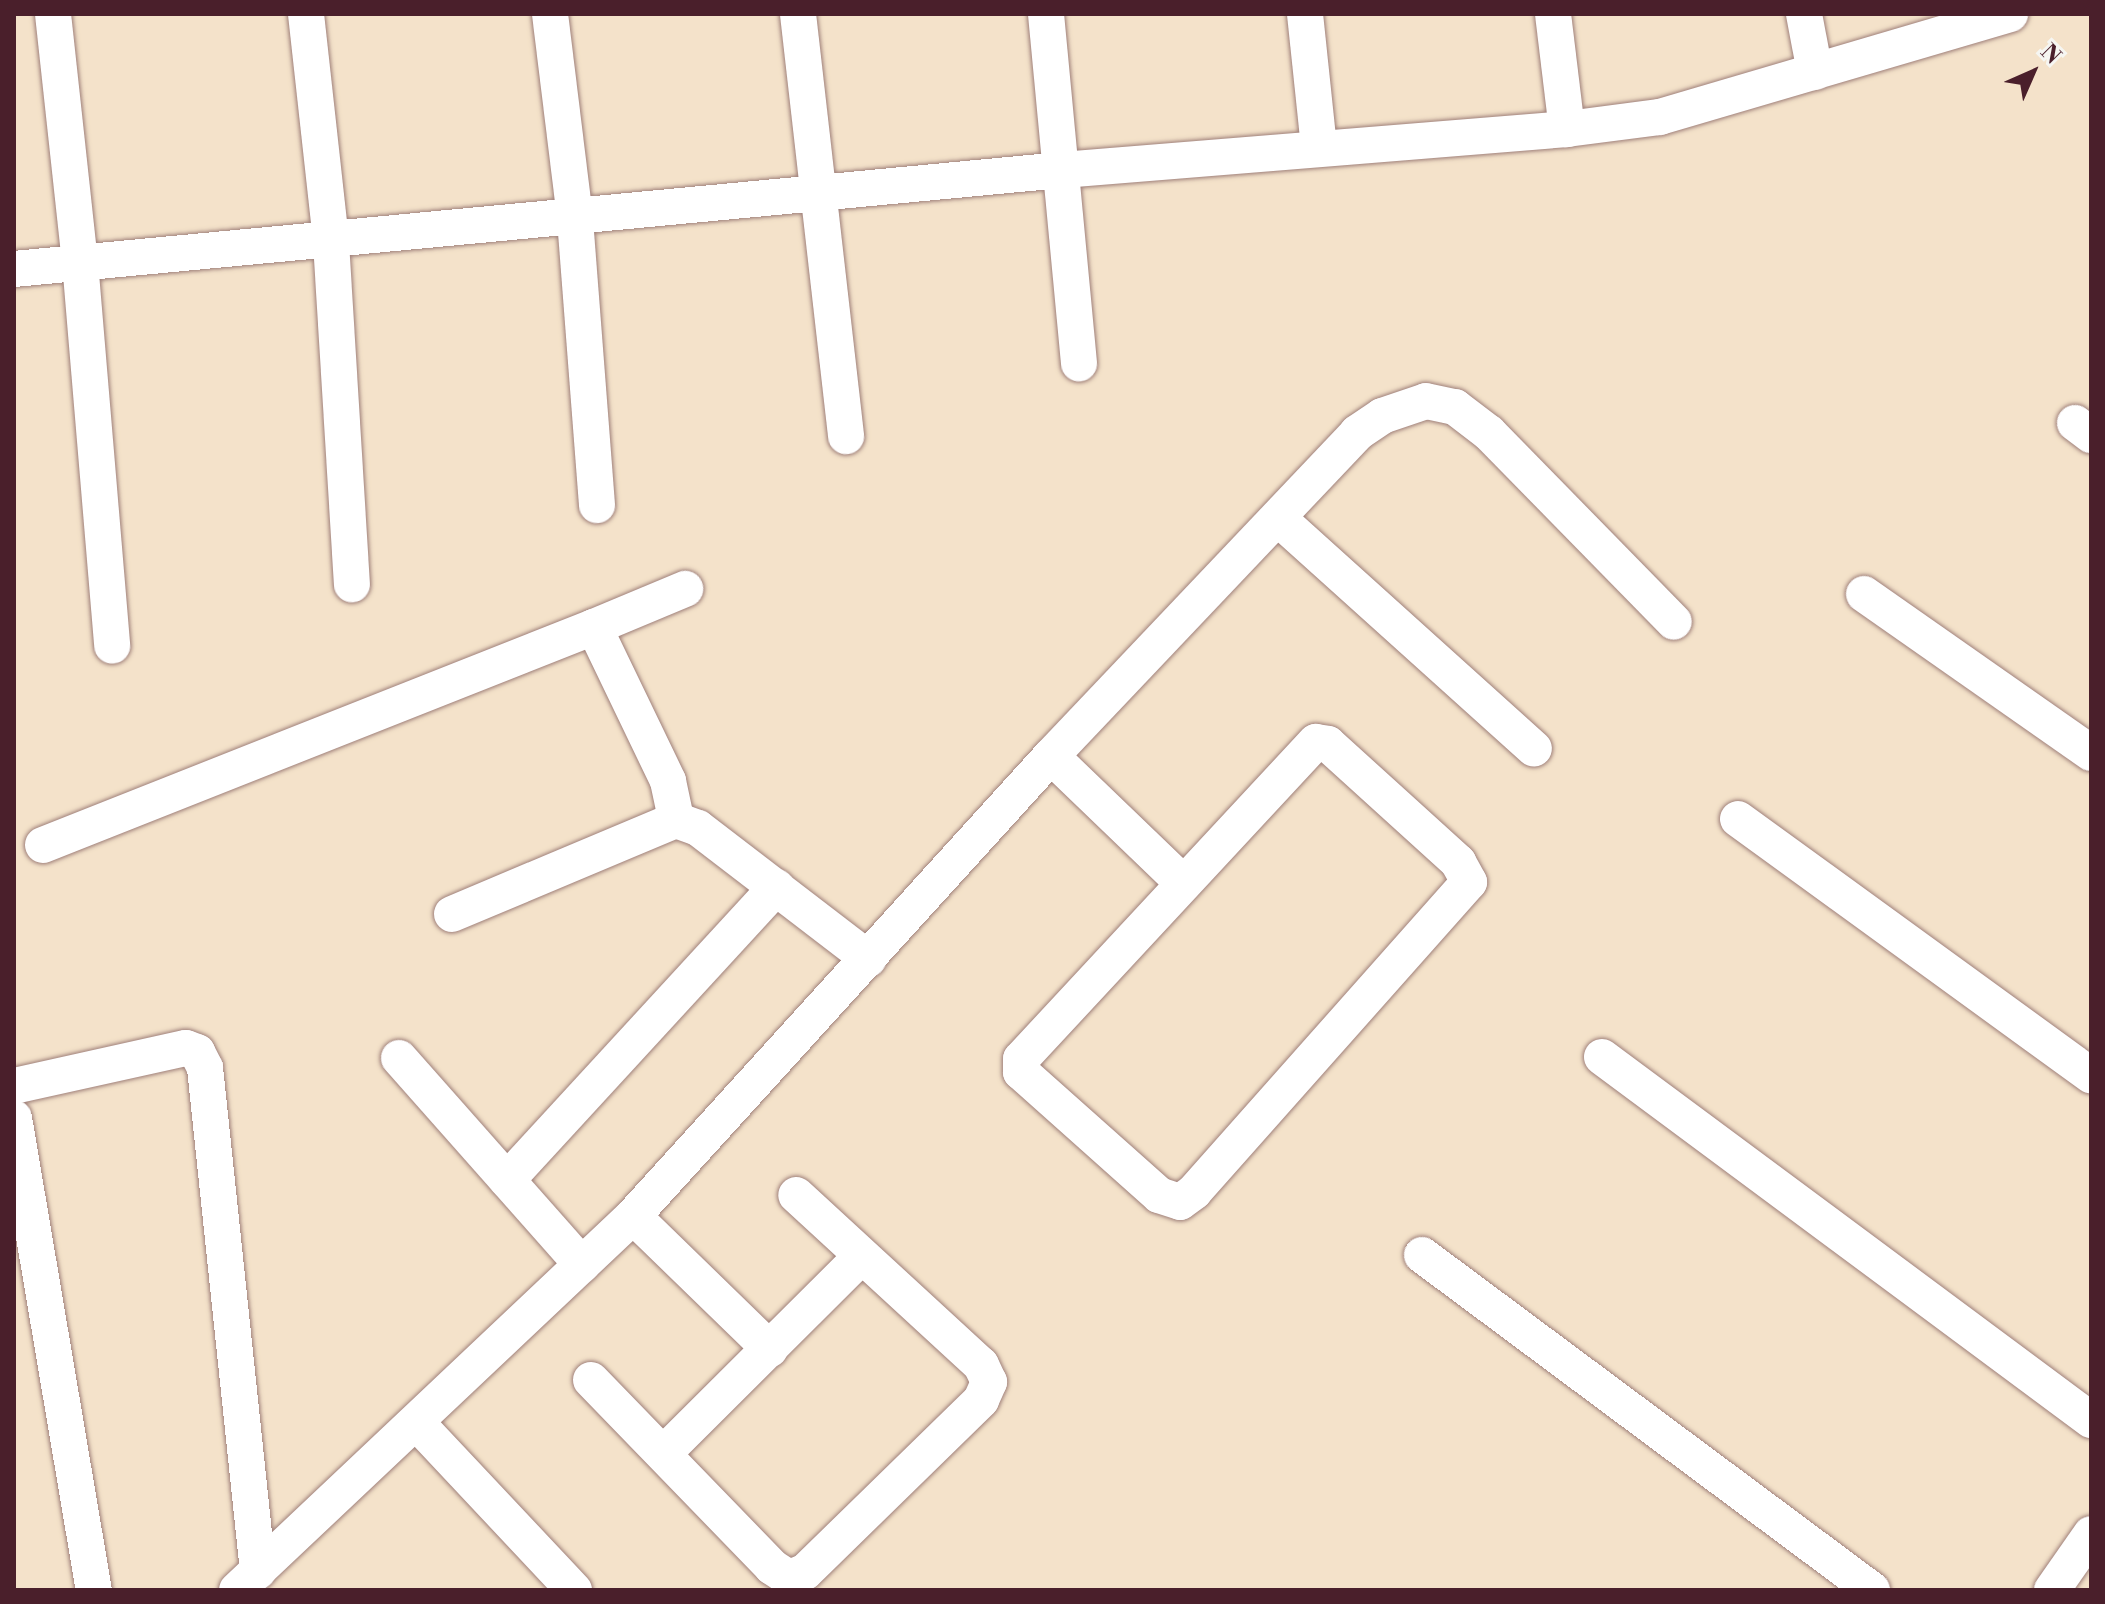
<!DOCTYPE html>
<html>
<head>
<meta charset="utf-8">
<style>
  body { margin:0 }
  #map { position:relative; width:2105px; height:1604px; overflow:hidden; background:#f4e2ca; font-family:"Libre Bodoni",serif }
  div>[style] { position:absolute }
  .roads { filter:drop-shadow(0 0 2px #9f807a) drop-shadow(0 0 2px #9f807a) }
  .minor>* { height:36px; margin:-18px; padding:0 18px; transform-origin:18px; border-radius:18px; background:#fff }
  span { translate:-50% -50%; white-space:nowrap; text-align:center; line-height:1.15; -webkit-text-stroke:6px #f6f6f2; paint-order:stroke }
  .frame { position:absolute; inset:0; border:16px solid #4a1f2b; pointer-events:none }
  .north { position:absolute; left:1993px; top:32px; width:80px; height:80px; -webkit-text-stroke:6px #f6f6f2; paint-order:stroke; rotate:45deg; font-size:22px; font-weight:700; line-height:32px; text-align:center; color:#4a1f2b }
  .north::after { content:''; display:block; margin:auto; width:28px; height:36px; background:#4a1f2b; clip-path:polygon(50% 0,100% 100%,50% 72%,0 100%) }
</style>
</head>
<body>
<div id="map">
  <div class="roads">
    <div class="minor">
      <i style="left:53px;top:14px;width:249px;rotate:83.8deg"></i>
      <i style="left:80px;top:262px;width:385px;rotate:85.2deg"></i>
      <i style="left:306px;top:14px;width:229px;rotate:83.7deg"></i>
      <i style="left:331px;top:242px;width:343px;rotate:86.5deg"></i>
      <i style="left:550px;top:14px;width:207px;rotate:83deg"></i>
      <i style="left:575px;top:219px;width:287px;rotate:85.6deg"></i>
      <i style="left:798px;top:14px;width:425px;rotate:83.5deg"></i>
      <i style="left:1046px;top:14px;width:351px;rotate:84.6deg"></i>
      <i style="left:1305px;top:14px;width:135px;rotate:84deg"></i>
      <i style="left:1553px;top:14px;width:116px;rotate:83.1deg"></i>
      <i style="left:1804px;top:14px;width:59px;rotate:79.3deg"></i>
      <i style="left:14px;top:269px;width:1053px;rotate:-5.4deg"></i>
      <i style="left:1062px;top:170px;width:507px;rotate:-4.64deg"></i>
      <i style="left:1567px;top:129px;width:94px;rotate:-7.4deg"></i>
      <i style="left:1660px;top:117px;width:365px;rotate:-16.4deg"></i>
      <i style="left:2075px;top:423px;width:20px;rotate:37deg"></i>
      <i style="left:1279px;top:519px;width:343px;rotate:42deg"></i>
      <i style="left:1864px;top:594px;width:277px;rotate:35deg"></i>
      <i style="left:594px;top:627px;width:99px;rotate:-22.7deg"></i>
      <i style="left:1316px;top:742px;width:12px;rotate:9deg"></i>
      <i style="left:1328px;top:744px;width:176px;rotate:42.2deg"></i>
      <i style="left:1458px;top:862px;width:23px;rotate:61deg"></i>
      <i style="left:1469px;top:882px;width:414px;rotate:131.6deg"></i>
      <i style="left:1194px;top:1192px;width:17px;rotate:144deg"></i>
      <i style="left:1180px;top:1202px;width:22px;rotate:-162deg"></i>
      <i style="left:1159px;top:1195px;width:185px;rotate:-138.3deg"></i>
      <i style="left:1021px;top:1072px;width:13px;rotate:-90deg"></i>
      <i style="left:1021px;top:1059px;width:433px;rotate:-47.1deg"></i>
      <i style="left:1051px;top:756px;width:180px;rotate:43.9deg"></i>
      <i style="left:1738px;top:819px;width:436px;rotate:36deg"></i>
      <i style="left:43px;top:845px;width:593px;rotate:-21.59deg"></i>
      <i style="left:594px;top:627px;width:171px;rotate:64.3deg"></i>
      <i style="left:668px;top:781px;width:40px;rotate:78deg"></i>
      <i style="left:452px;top:914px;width:243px;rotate:-22.8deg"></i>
      <i style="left:676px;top:820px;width:23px;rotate:20deg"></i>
      <i style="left:698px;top:828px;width:215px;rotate:37.5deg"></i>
      <i style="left:1602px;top:1057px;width:609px;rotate:36.59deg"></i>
      <i style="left:399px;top:1058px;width:276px;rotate:48.5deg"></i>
      <i style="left:14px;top:1086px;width:176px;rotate:-12.5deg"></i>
      <i style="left:186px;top:1048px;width:12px;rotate:20deg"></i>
      <i style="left:197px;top:1052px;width:18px;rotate:63deg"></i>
      <i style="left:205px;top:1068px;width:506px;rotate:83.99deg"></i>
      <i style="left:14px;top:1118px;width:479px;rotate:80.4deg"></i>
      <i style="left:507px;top:1180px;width:398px;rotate:-47.4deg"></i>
      <i style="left:633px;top:1216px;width:191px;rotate:44.2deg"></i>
      <i style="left:1422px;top:1255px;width:561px;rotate:36.67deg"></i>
      <i style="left:591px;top:1380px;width:260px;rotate:45.9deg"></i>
      <i style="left:772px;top:1567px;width:20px;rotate:33deg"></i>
      <i style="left:789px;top:1578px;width:17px;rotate:-21deg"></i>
      <i style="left:805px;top:1572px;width:246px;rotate:-44.3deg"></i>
      <i style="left:981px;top:1400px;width:20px;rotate:-66deg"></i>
      <i style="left:989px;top:1382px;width:19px;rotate:-115deg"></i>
      <i style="left:981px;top:1365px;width:251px;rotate:-137.4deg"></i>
      <i style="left:416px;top:1422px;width:231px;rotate:46.8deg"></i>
      <i style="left:664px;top:1453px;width:276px;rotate:-44.9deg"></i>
      <i style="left:237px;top:1590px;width:545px;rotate:-43.36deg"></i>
      <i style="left:633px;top:1216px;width:622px;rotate:-47.74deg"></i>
      <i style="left:1051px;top:756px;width:445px;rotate:-46.5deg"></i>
      <i style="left:1357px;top:433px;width:30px;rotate:-34deg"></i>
      <i style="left:1382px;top:416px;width:46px;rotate:-18.8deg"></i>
      <i style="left:1426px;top:401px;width:30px;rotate:12deg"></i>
      <i style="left:1455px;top:407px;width:43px;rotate:37.4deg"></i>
      <i style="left:1489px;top:433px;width:264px;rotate:45.6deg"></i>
      <i style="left:2052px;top:1590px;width:68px;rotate:-55.1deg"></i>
    </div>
  </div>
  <div class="frame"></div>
  <div class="north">N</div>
</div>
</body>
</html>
